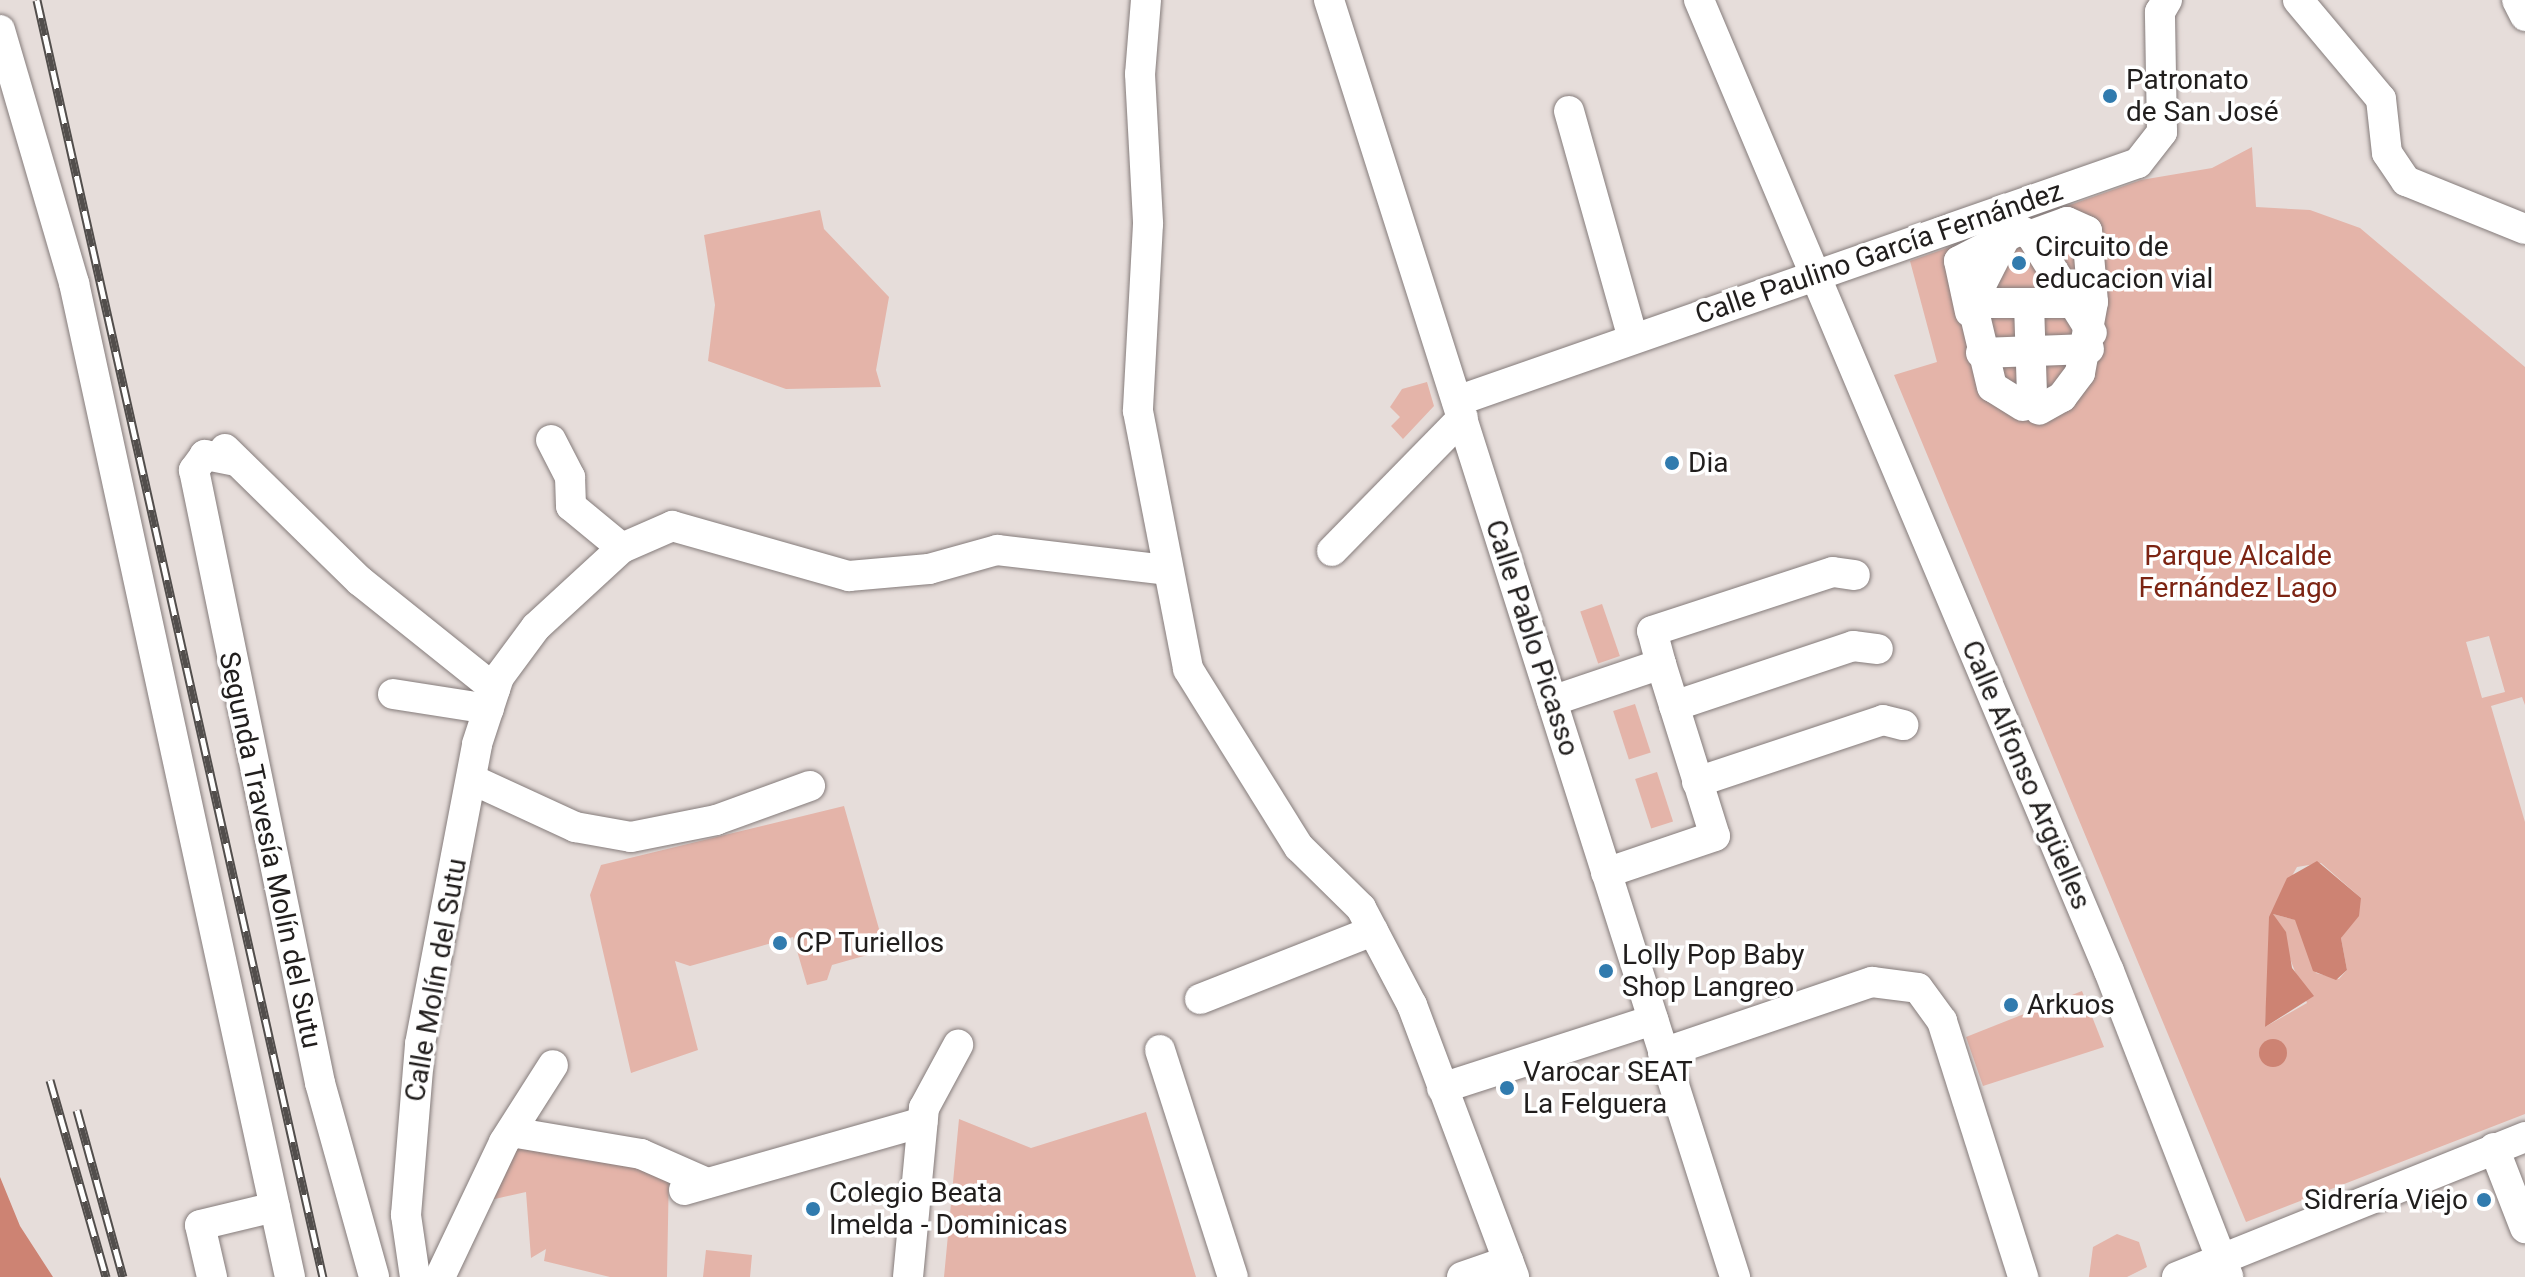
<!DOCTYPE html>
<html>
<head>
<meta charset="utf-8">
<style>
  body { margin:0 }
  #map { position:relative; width:2525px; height:1277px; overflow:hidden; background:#e6ddda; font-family:Roboto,sans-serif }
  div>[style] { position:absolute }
  .green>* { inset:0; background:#e4b4a9; transform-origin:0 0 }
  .water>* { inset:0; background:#cd8373 }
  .round { border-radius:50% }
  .roads { filter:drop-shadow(0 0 2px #857c7b) drop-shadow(0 0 2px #857c7b) }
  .minor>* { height:30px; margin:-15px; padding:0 15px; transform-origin:15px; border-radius:15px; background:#fff }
  .rail>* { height:9px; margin-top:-4.5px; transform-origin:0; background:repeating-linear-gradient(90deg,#fff 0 18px,#524e4c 0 36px); box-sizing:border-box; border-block:2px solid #524e4c }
  .dots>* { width:22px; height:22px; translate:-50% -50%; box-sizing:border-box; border:4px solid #fff; border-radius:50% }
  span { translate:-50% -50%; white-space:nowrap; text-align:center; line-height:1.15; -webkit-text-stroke:7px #fff; paint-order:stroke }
  .poi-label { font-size:28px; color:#211e1d }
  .left { translate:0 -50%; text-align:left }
  .right { translate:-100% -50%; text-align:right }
  .street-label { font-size:28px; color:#211e1d }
  .park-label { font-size:28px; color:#7c2413 }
</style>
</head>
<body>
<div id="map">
  <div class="green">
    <i style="clip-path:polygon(evenodd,2252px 147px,2256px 207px,2310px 210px,2360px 228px,2525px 367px,2525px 705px,2522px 697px,2491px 706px,2525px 822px,2525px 1114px,2246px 1222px,1894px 375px,1937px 362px,1910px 261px,2141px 180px,2212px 168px,2252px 147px,2489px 636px,2505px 692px,2482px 698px,2466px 642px,2489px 636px,2252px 147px,2321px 863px,2361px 898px,2341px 938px,2347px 970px,2339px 979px,2316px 973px,2296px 920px,2273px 914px,2307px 1003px,2265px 1027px,2271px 913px,2297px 867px,2321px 863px)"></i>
    <i style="clip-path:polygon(820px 210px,824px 229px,889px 297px,876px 370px,881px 387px,786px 389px,708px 361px,715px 305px,704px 235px)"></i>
    <i style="clip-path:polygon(1427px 382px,1434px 406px,1403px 439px,1391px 426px,1400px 417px,1390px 407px,1402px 389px)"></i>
    <i style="left:1602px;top:604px;width:55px;height:23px;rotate:71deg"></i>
    <i style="left:1635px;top:704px;width:51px;height:23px;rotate:72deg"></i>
    <i style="left:1657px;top:772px;width:52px;height:23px;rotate:72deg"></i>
    <i style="clip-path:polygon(844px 806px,885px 950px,832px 965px,827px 980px,807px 985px,793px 937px,690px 966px,675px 961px,698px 1050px,631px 1073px,590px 895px,601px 865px)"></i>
    <i style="clip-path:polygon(2082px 991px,2104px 1047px,1983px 1086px,1966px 1037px)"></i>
    <i style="clip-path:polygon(1146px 1112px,1196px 1277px,944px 1277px,959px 1119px,1031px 1148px)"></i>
    <i style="clip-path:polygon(510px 1143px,669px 1169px,667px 1277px,610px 1277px,544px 1261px,546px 1249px,531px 1258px,526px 1192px,486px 1201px)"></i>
    <i style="clip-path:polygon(2117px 1234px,2139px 1242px,2147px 1267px,2127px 1277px,2089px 1277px,2093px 1247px)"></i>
    <i style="clip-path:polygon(706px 1250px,752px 1255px,750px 1277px,703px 1277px)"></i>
  </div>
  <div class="water">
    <i style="clip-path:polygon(2317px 861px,2361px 898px,2359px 916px,2341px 938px,2347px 970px,2336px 980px,2313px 971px,2295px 920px,2273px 914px,2286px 932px,2292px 968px,2314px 996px,2265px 1027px,2269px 917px,2287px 878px)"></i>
    <i class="round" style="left:2259px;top:1039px;width:28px;height:28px"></i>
    <i style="clip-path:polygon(0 1177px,20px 1226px,53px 1277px,0 1277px)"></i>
  </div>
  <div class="roads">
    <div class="minor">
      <i style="left:1146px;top:0;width:74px;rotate:94.6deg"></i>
      <i style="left:1140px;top:74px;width:150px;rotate:86.9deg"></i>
      <i style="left:1148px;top:224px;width:187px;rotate:93.1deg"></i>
      <i style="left:1138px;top:411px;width:263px;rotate:79deg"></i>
      <i style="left:1188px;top:669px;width:210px;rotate:58.1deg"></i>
      <i style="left:1299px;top:847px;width:87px;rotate:44.5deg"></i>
      <i style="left:1361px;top:908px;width:110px;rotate:62.3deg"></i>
      <i style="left:1412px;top:1005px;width:290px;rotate:69.4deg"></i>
      <i style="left:1329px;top:0;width:1340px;rotate:72.36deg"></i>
      <i style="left:1699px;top:0;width:1054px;rotate:67.11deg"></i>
      <i style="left:2109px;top:971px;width:328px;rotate:68.7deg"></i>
      <i style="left:2298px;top:0;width:129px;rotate:50deg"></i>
      <i style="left:2381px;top:99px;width:54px;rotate:83.7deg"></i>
      <i style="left:2387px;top:153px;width:34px;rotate:56deg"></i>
      <i style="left:2406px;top:181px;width:128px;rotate:22deg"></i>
      <i style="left:2517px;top:0;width:18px;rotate:63deg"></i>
      <i style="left:0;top:30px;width:264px;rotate:73.7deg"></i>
      <i style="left:74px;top:283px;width:1017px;rotate:77.74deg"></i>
      <i style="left:1569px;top:111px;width:236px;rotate:74.3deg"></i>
      <i style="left:2031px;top:235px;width:38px;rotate:-20deg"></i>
      <i style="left:2067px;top:222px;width:22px;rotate:24deg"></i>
      <i style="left:2087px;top:231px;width:71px;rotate:85.2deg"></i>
      <i style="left:2093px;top:302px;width:72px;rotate:100.4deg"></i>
      <i style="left:2080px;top:373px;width:30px;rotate:127deg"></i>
      <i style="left:2062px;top:397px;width:26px;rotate:151deg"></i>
      <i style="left:1972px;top:303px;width:77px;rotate:-63.1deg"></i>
      <i style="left:2029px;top:304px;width:89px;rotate:88.1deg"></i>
      <i style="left:1970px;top:312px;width:52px;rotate:-102.2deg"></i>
      <i style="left:1959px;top:261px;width:68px;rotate:-27.3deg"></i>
      <i style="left:2019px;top:230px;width:13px;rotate:23deg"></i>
      <i style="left:2031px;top:235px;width:115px;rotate:58.1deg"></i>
      <i style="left:1981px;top:353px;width:108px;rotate:-2.1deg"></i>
      <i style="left:1457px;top:401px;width:721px;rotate:-19.26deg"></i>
      <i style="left:2138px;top:163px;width:39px;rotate:-52deg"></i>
      <i style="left:2162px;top:132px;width:120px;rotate:-91deg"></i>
      <i style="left:2160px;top:12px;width:14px;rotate:-60deg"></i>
      <i style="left:2023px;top:406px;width:36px;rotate:-148deg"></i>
      <i style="left:1992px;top:387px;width:86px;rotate:-103.4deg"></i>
      <i style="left:1972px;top:303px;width:100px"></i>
      <i style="left:551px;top:440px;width:42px;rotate:62.8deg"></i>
      <i style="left:570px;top:477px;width:29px;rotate:88deg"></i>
      <i style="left:571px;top:506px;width:66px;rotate:39.5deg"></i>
      <i style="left:225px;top:449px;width:189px;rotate:44.4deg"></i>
      <i style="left:360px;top:581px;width:173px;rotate:38.7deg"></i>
      <i style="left:236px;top:461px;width:32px;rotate:-169deg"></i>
      <i style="left:205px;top:455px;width:19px;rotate:126deg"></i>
      <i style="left:194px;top:470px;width:626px;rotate:78.38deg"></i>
      <i style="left:320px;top:1083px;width:201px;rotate:74.4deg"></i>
      <i style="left:1332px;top:551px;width:187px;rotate:-45.6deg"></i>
      <i style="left:1661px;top:664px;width:34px;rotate:-105deg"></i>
      <i style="left:1652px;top:631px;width:190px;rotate:-18.1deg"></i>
      <i style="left:1833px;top:572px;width:22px;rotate:8deg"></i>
      <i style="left:393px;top:694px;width:97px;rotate:8.9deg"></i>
      <i style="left:1552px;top:701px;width:115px;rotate:-18.7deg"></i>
      <i style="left:1661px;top:664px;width:180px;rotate:72.6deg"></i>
      <i style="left:1715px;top:836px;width:115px;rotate:161.3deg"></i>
      <i style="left:1674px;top:706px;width:189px;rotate:-18.5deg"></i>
      <i style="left:1853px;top:646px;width:25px;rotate:7deg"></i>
      <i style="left:471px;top:779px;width:115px;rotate:24.8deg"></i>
      <i style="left:575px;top:827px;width:57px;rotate:10.1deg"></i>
      <i style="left:631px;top:837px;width:87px;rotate:-11.3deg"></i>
      <i style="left:716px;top:820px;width:100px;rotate:-19.9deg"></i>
      <i style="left:1697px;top:782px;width:196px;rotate:-18.4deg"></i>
      <i style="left:1883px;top:720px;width:21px;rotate:14deg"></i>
      <i style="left:1200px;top:999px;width:186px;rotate:-21.5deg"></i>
      <i style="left:1160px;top:1050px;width:238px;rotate:72.2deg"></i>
      <i style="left:1663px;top:1053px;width:221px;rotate:-18.8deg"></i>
      <i style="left:1872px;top:982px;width:46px;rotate:7.4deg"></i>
      <i style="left:1918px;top:988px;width:41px;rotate:54deg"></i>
      <i style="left:1942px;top:1021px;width:269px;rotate:72.4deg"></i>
      <i style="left:1442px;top:1088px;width:222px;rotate:-17.9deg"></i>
      <i style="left:511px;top:1132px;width:132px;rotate:9.6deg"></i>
      <i style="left:641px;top:1154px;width:72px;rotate:23.7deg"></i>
      <i style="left:2494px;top:1148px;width:86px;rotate:68.8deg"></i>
      <i style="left:684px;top:1190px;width:248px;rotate:-15.9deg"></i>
      <i style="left:212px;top:1277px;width:53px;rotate:-103deg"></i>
      <i style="left:200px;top:1225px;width:77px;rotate:-13.5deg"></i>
      <i style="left:415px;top:1277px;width:63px;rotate:-98.3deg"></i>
      <i style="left:406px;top:1215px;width:172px;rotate:-85.3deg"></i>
      <i style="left:420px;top:1044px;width:305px;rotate:-79.2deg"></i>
      <i style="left:477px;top:744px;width:71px;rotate:-71.8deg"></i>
      <i style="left:499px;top:677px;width:62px;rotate:-53.5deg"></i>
      <i style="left:536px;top:627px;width:117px;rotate:-42.6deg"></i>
      <i style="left:622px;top:548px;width:55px;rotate:-23.7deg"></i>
      <i style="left:672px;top:526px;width:184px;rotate:15.8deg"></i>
      <i style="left:849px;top:576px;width:80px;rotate:-5deg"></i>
      <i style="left:929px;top:569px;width:71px;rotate:-15.6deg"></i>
      <i style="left:997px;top:550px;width:172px;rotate:6.7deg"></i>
      <i style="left:440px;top:1277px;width:149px;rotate:-64.6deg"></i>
      <i style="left:504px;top:1142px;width:91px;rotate:-57.5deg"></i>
      <i style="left:908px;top:1277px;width:170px;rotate:-84.6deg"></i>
      <i style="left:924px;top:1108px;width:72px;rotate:-61.6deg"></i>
      <i style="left:1462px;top:1277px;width:49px;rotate:-19.2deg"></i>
      <i style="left:2177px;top:1277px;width:375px;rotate:-21.9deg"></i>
    </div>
  </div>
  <div class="rail">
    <i style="left:37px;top:0;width:1309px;rotate:77.38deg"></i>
    <i style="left:50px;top:1080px;width:205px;rotate:74.1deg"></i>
    <i style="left:77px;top:1110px;width:173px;rotate:74.6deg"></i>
  </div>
  <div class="dots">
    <i style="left:2110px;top:96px;background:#317bae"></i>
    <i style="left:2019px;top:263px;background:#317bae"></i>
    <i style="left:1672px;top:463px;background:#317bae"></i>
    <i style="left:780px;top:943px;background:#317bae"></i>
    <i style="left:1606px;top:971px;background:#317bae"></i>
    <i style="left:2011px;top:1005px;background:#317bae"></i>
    <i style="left:1507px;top:1088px;background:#317bae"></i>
    <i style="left:2484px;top:1200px;background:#317bae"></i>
    <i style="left:813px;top:1209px;background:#317bae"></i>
  </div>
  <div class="poi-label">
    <span class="left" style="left:2126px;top:96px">Patronato<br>de San José</span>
    <span class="left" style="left:2035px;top:263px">Circuito de<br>educacion vial</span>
    <span class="left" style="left:1688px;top:463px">Dia</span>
    <span class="left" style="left:796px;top:943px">CP Turiellos</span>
    <span class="left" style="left:1622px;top:971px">Lolly Pop Baby<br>Shop Langreo</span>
    <span class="left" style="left:2027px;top:1005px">Arkuos</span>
    <span class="left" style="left:1523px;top:1088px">Varocar SEAT<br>La Felguera</span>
    <span class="left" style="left:829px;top:1209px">Colegio Beata<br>Imelda - Dominicas</span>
    <span class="right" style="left:2468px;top:1200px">Sidrería Viejo</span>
  </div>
  <div class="street-label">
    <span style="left:1879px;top:253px;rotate:-19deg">Calle Paulino García Fernández</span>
    <span style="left:1532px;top:638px;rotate:72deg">Calle Pablo Picasso</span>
    <span style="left:2026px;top:775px;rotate:67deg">Calle Alfonso Argüelles</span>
    <span style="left:270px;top:850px;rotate:78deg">Segunda Travesía Molín del Sutu</span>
    <span style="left:436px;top:980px;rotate:-80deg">Calle Molín del Sutu</span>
  </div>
  <div class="park-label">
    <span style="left:2238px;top:572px">Parque Alcalde<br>Fernández Lago</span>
  </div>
</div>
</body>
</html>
